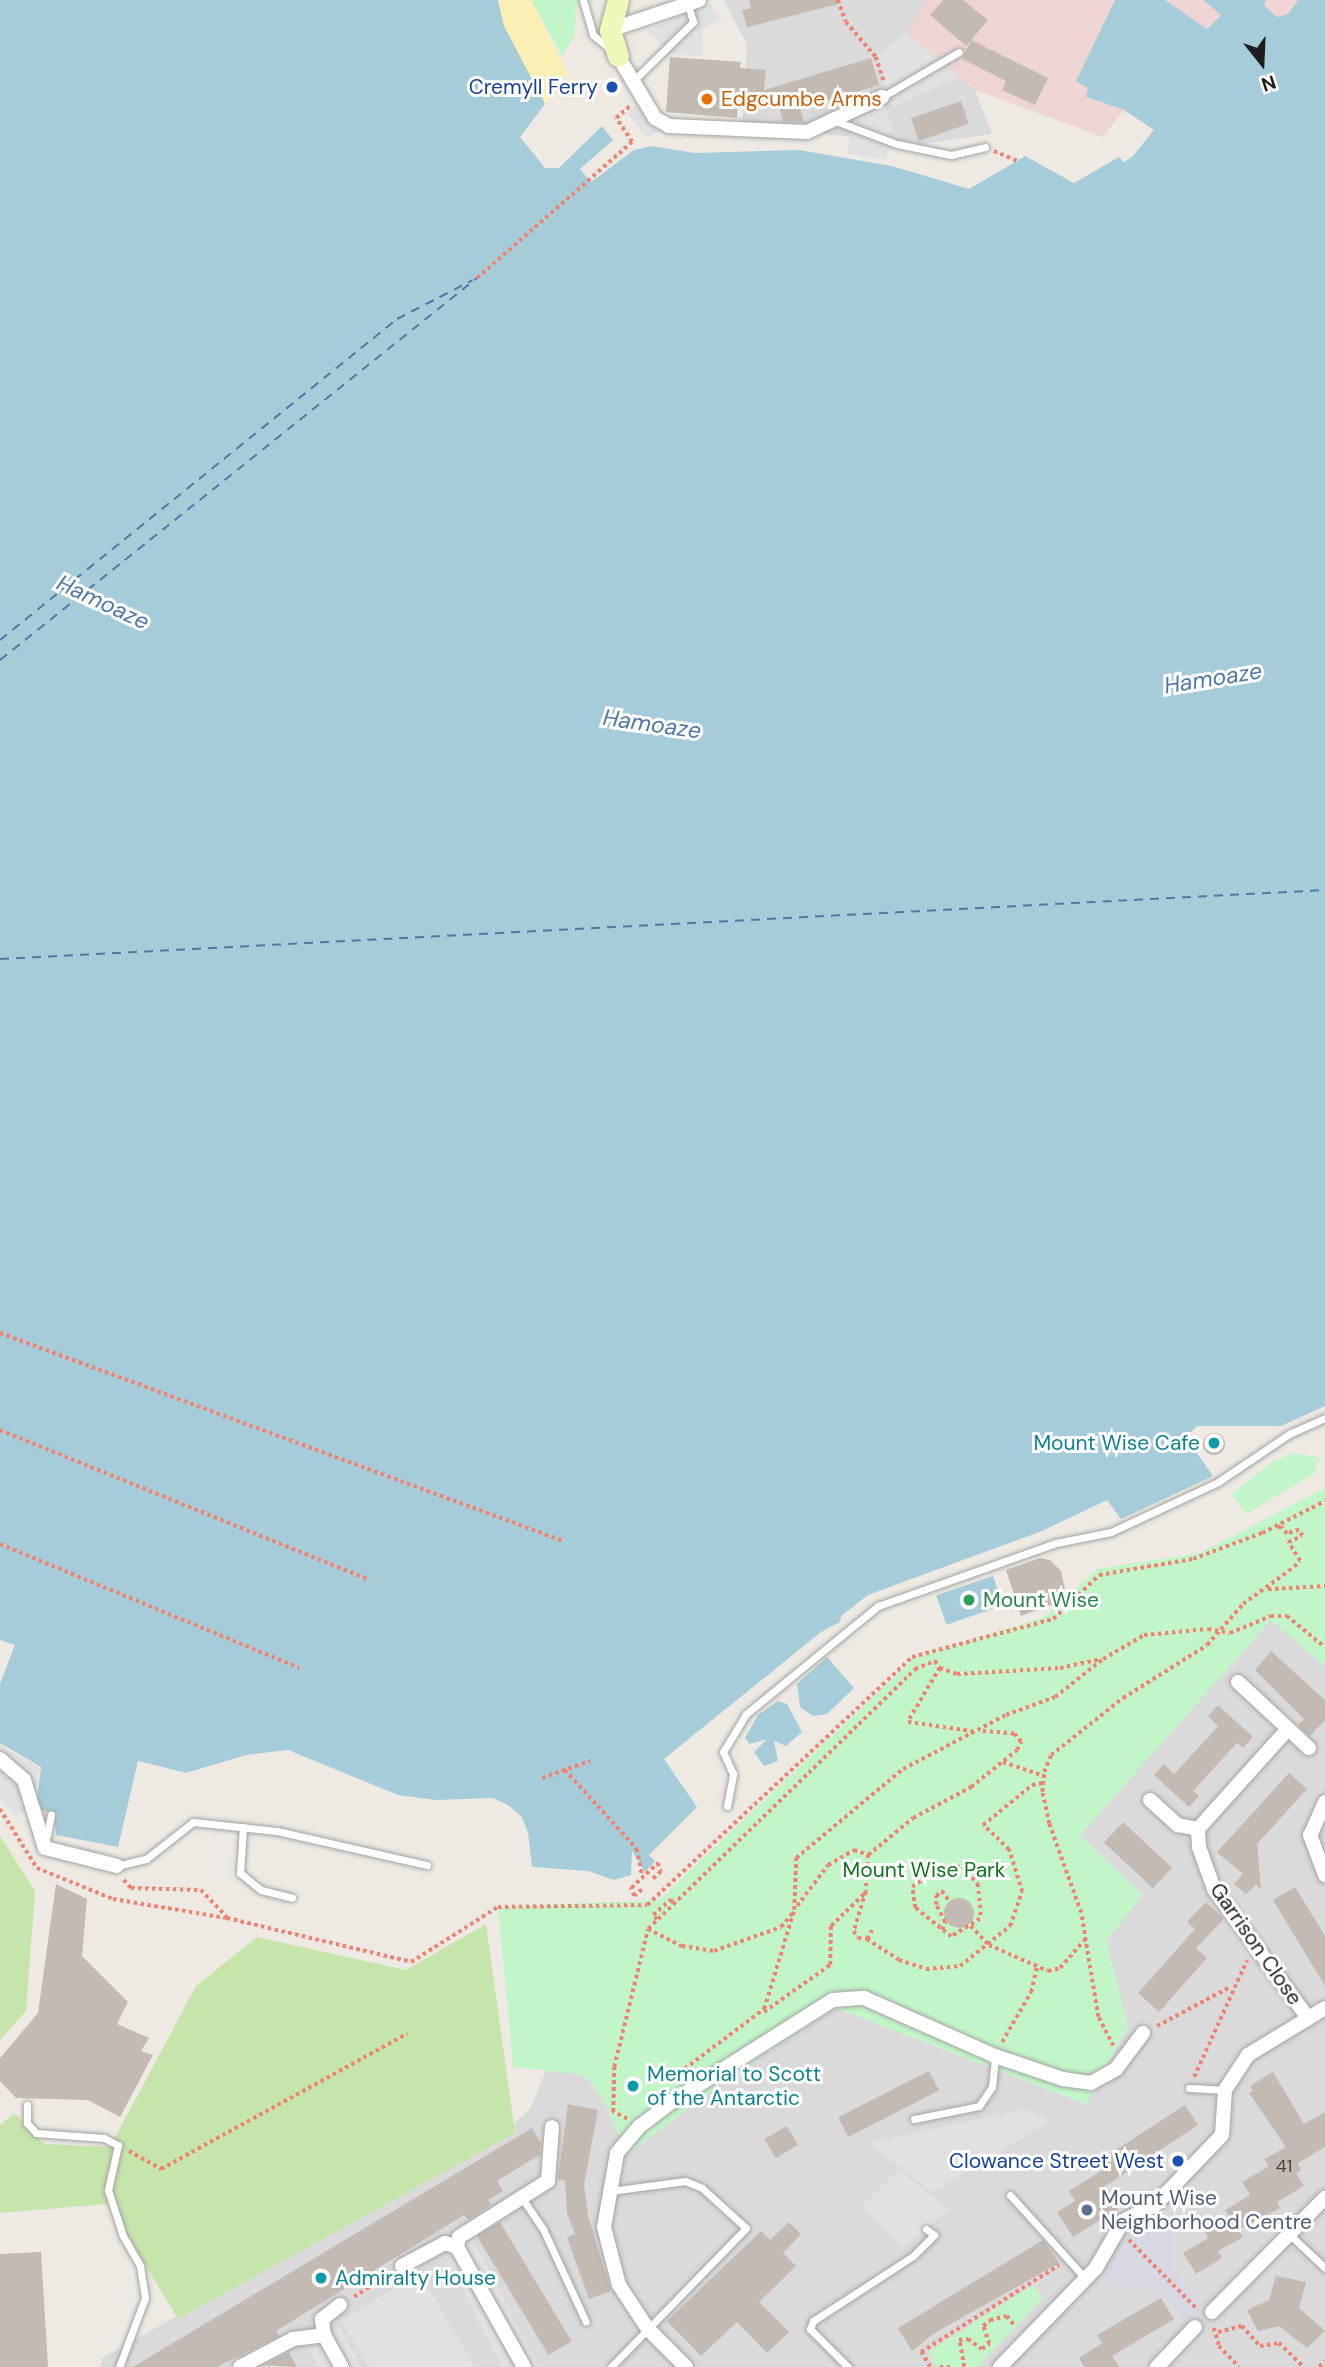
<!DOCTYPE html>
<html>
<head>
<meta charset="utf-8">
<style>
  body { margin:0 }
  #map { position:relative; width:1325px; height:2367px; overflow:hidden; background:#eeeae3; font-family:"DM Sans",sans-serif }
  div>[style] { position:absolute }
  .residential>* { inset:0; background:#dbdada }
  .commercial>* { inset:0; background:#eed5d3 }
  .grass>* { inset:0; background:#c6e5ab }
  .sand>* { inset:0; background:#fbefb4 }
  .park>* { inset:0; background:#c2f6c8 }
  .parking>* { inset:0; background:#e1e1e1 }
  .plaza>* { inset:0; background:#d8d8e3 }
  .water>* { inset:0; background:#a6ccd9; transform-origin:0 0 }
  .ferry>* { height:2px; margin-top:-1px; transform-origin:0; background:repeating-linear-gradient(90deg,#4f78a7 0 9px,transparent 0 16px) }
  .building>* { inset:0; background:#c2bab3; transform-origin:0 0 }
  .round { border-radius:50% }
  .path>* { height:3.5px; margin-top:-1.75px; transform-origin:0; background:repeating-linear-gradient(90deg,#f28170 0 3.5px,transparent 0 7px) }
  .roads { filter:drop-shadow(0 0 2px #a4a4a4) drop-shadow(0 0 2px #a4a4a4) }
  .service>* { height:7px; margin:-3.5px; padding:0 3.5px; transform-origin:3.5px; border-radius:3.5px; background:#fff }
  .minor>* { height:14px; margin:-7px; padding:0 7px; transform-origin:7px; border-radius:7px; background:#fff }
  .secondary>* { height:21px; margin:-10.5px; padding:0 10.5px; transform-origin:10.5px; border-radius:10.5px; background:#f1f6b9 }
  .dots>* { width:19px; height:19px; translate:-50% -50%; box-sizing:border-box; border:4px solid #fff; border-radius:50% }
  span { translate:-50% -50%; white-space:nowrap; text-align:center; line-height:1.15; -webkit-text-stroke:6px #fff; paint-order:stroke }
  .number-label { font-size:18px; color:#464442 }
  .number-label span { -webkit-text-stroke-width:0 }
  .transit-label { font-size:21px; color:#164399 }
  .right { translate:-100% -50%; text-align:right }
  .food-label { font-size:21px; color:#c56008 }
  .left { translate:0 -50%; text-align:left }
  .culture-label { font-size:21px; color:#0d838f }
  .leisure-label { font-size:21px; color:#27864d }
  .park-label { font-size:21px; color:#11751d }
  .street-label { font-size:21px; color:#1d1d1d }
  .service-label { font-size:21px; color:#4e5e75 }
  .water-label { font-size:23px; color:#4f78a7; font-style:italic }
  .north { position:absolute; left:1227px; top:28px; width:70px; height:70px; -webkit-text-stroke:5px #fff; paint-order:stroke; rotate:162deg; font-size:19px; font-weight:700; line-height:28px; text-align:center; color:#1d1d1d }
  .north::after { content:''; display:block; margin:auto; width:24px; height:32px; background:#1d1d1d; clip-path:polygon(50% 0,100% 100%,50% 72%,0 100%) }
</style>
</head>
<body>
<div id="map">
  <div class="residential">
    <i style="clip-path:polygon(723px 0,927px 0,907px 33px,975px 90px,992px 134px,918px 145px,742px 124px,747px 44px)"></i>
    <i style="clip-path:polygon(1271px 1619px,1325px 1666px,1325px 2367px,100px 2367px,103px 2357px,497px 2139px,530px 2109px,547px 2068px,584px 2074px,603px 2099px,628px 2153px,726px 2080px,836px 2008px,1086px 2104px,1128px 2026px,1106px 1941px,1142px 1895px,1080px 1835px)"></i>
  </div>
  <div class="commercial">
    <i style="clip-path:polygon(927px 0,1115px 0,1076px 81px,1088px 88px,1087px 98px,1124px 110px,1103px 137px,975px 90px,906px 33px)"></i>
    <i style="clip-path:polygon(1165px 0,1203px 0,1222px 15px,1207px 29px)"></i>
    <i style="clip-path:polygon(1266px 0,1298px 0,1288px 14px,1277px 17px,1263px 4px)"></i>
  </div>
  <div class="grass">
    <i style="clip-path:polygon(0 1836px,35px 1891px,26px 2011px,0 2040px)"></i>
    <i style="clip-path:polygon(486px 1924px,515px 2133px,178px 2319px,108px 2204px,0 2213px,0 2125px,14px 2113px,44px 2144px,110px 2147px,196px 1986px,257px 1937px,406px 1970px)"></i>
  </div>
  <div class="sand">
    <i style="clip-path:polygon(451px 0,531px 0,567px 73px,545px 104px)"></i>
  </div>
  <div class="park">
    <i style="clip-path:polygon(531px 0,600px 0,576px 4px,575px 35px,562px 56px)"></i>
    <i style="clip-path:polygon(1294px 1453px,1320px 1458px,1314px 1474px,1246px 1514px,1232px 1494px,1271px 1463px)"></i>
    <i style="clip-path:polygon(1325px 1488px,1325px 1666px,1271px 1620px,1080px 1835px,1142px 1895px,1106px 1941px,1128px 2026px,1086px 2104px,836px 2008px,726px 2080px,628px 2154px,603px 2099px,584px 2075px,513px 2067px,498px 1907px,659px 1900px,914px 1658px,1045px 1617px,1097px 1569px,1200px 1553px)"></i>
    <i style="clip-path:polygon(1033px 2285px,1043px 2298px,977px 2367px,937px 2367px,928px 2352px)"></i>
  </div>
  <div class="parking">
    <i style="clip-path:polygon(711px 3px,721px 18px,702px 30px,703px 56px,670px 54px,647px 30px)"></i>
    <i style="clip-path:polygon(906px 33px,959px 77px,892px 108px,876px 57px)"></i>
    <i style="clip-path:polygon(882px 97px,894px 136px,886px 160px,847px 154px,854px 109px)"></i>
    <i style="clip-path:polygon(643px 99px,669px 126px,647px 138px,627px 113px)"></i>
    <i style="clip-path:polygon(0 1745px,40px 1768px,34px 1806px,15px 1817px,0 1798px)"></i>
    <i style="clip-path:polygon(1025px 2109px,1046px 2117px,1046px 2123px,933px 2192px,868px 2143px)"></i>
    <i style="clip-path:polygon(899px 2170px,949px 2210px,902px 2248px,861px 2206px)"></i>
    <i style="clip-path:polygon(472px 2237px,539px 2367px,502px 2367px,444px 2253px)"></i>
    <i style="clip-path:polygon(421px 2274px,474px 2367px,369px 2367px,341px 2320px)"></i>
    <i style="clip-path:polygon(339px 2327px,362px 2367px,319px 2367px,308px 2347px)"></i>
  </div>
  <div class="plaza">
    <i style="clip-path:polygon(1161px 2216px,1174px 2236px,1173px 2270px,1204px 2306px,1189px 2322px,1155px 2289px,1124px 2291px,1103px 2279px,1120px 2240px)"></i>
  </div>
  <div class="water">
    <i style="clip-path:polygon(0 0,498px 0,504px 26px,545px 104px,520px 137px,545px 168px,559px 168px,602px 126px,613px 140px,580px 169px,591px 182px,634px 150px,651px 146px,695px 153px,799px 150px,892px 166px,969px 189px,1025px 156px,1074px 183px,1119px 157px,1124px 162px,1132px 157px,1154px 130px,1124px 110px,1086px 97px,1088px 88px,1076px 81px,1115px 0,1165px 0,1207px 29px,1221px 15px,1203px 0,1266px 0,1264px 5px,1277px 17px,1288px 14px,1298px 0,1325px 0,1325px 1406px,1281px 1426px,1197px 1426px,1188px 1435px,1191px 1445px,1213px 1476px,1121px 1519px,1107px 1500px,1042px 1531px,868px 1595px,841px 1616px,840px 1622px,821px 1632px,664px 1759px,697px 1807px,649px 1855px,655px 1861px,645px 1872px,632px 1851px,631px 1875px,614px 1880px,588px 1871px,532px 1867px,528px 1833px,522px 1817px,508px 1805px,493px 1798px,436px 1800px,398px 1795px,288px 1750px,246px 1755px,186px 1773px,138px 1761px,118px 1847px,56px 1835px,54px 1815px,36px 1807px,41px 1767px,0 1743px,0 1684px,15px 1645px,0 1640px)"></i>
    <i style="left:993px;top:1576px;width:31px;height:60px;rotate:71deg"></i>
    <i style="clip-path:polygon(827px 1657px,854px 1688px,827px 1714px,813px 1716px,800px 1707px,797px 1684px)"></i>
    <i style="clip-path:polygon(778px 1701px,787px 1704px,802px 1732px,786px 1746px,774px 1741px,778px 1761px,764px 1766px,754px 1752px,767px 1739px,750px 1744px,745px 1738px,758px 1715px)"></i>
  </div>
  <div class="ferry">
    <i style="left:0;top:640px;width:511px;rotate:-38.96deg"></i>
    <i style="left:397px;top:319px;width:85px;rotate:-27.2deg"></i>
    <i style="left:0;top:660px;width:611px;rotate:-38.69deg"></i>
    <i style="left:0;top:959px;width:1327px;rotate:-2.98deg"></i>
  </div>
  <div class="building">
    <i style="clip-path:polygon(749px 0,837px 0,838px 4px,747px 27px,742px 10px,751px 8px)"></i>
    <i style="clip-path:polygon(943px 0,963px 0,988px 20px,966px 46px,930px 15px)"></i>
    <i style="clip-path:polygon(971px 40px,1048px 78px,1035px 105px,1002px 90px,1006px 81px,962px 59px)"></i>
    <i style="clip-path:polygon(670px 57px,741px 62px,740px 68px,766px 70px,764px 90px,871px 58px,879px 85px,800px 109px,804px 122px,783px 121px,777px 101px,738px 97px,737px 118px,666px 112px)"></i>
    <i style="left:961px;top:101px;width:24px;height:53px;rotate:71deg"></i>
    <i class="round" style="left:1203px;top:1433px;width:22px;height:22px"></i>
    <i style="clip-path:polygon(1040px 1558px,1050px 1560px,1061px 1571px,1065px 1589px,1053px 1604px,1021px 1616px,1006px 1570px)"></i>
    <i style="clip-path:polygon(1271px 1651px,1325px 1700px,1325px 1720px,1310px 1736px,1298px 1725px,1304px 1719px,1255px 1670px)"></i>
    <i style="clip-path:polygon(1218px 1705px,1253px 1737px,1243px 1748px,1237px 1743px,1193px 1791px,1199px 1796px,1189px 1807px,1154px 1775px,1164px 1764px,1174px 1774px,1211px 1734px,1218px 1726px,1208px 1716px)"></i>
    <i style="clip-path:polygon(1289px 1773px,1307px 1789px,1257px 1844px,1261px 1889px,1256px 1885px,1246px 1894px,1234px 1884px,1243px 1874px,1217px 1852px)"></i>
    <i style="left:1123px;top:1822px;width:67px;height:28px;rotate:43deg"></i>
    <i style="clip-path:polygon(56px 1884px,87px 1899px,82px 1956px,128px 2002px,117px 2024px,149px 2038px,141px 2051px,153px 2055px,120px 2117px,88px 2100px,16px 2098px,0 2081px,0 2058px,38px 2013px)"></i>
    <i style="clip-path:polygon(1295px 1887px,1325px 1936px,1325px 1986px,1273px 1900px)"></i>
    <i class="round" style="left:944px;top:1898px;width:30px;height:30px"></i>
    <i style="clip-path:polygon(1206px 1902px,1224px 1919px,1196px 1948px,1207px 1958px,1159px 2012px,1138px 1993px,1195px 1929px,1187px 1922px)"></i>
    <i style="left:929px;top:2071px;width:22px;height:102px;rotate:63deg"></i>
    <i style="clip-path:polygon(1273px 2072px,1304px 2124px,1325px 2112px,1325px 2147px,1298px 2163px,1301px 2170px,1296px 2173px,1304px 2186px,1277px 2202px,1280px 2208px,1238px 2230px,1243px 2237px,1218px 2251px,1222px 2258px,1196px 2274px,1183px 2253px,1208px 2238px,1204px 2230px,1229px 2216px,1225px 2210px,1250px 2195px,1242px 2182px,1269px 2166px,1264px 2159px,1286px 2147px,1249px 2093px,1253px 2091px,1250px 2086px)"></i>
    <i style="clip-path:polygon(568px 2104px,598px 2110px,584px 2184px,588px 2216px,611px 2291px,589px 2299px,567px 2237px,575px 2234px,567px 2213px,565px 2181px,558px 2179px)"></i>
    <i style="clip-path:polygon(1185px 2105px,1198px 2125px,1104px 2187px,1118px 2209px,1073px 2237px,1057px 2212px,1075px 2201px,1069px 2191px,1104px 2169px,1099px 2161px)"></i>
    <i style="left:787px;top:2126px;width:22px;height:26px;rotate:60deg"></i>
    <i style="clip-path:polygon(532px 2128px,541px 2143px,540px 2155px,497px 2181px,503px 2191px,488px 2200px,491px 2205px,468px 2220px,464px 2215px,276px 2331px,279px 2336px,217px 2367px,133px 2367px)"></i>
    <i style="left:500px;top:2222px;width:139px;height:27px;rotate:59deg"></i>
    <i style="clip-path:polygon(789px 2222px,801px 2234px,783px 2253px,796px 2266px,759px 2302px,789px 2332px,767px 2353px,737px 2322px,701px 2356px,667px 2321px,761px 2231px,770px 2240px)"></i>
    <i style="clip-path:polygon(1043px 2240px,1059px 2263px,933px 2334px,912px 2351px,898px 2328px)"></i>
    <i style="clip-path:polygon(41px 2252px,48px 2367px,0 2367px,0 2254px)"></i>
    <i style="clip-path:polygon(1276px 2276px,1306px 2282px,1299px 2308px,1325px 2331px,1307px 2348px,1279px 2326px,1258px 2331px,1247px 2310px,1269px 2300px)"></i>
    <i style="clip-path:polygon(1161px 2298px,1174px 2319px,1112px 2356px,1119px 2367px,1084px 2367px,1079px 2358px,1102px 2343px,1097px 2335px)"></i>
    <i style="clip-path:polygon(289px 2352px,297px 2367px,265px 2365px)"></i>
  </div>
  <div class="path">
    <i style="left:838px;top:0;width:23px;rotate:70deg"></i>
    <i style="left:846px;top:22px;width:46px;rotate:49.4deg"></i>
    <i style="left:876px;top:57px;width:26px;rotate:72deg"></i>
    <i style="left:994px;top:151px;width:26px;rotate:23deg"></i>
    <i style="left:477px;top:278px;width:206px;rotate:-41.3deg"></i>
    <i style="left:632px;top:142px;width:29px;rotate:-124deg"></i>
    <i style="left:616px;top:118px;width:18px;rotate:-41deg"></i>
    <i style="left:0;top:1333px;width:600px;rotate:20.28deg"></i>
    <i style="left:0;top:1430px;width:398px;rotate:22.1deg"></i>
    <i style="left:0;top:1544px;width:324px;rotate:22.5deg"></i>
    <i style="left:1268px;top:1589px;width:57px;rotate:-3deg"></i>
    <i style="left:940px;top:1668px;width:63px;rotate:120.7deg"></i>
    <i style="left:908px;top:1722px;width:65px;rotate:8deg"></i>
    <i style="left:1003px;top:1762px;width:43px;rotate:18.9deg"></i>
    <i style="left:565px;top:1770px;width:107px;rotate:47.7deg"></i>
    <i style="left:637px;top:1849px;width:26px;rotate:79deg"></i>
    <i style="left:542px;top:1778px;width:51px;rotate:-19.5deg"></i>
    <i style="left:0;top:1809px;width:70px;rotate:57.9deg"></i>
    <i style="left:37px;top:1868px;width:82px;rotate:22.2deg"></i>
    <i style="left:113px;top:1899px;width:116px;rotate:9.5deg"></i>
    <i style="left:227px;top:1918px;width:189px;rotate:13.4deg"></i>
    <i style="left:411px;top:1962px;width:103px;rotate:-32.3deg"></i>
    <i style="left:498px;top:1907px;width:149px;rotate:-0.8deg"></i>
    <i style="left:647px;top:1905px;width:363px;rotate:-43.1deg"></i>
    <i style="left:912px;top:1657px;width:146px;rotate:-15.1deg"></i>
    <i style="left:1053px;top:1619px;width:64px;rotate:-43.7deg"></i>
    <i style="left:1099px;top:1575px;width:95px;rotate:-9.7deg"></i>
    <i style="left:1193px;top:1559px;width:74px;rotate:-20.6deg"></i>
    <i style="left:1262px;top:1533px;width:71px;rotate:-26.9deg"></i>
    <i style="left:868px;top:1855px;width:58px;rotate:-39.4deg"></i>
    <i style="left:913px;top:1818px;width:66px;rotate:-28.1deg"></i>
    <i style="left:971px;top:1787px;width:59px;rotate:-38.8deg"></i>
    <i style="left:1017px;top:1750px;width:9px;rotate:-63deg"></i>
    <i style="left:1021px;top:1742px;width:11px;rotate:-131deg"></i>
    <i style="left:1014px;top:1734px;width:34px;rotate:-175deg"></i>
    <i style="left:868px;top:1855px;width:37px;rotate:93deg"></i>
    <i style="left:866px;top:1892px;width:41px;rotate:107.1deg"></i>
    <i style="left:854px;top:1931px;width:8px;rotate:60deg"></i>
    <i style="left:858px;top:1938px;width:9px;rotate:6deg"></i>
    <i style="left:867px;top:1939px;width:10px;rotate:-61deg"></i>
    <i style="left:942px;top:1866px;width:21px;rotate:3deg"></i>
    <i style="left:963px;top:1867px;width:23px;rotate:49deg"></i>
    <i style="left:978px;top:1884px;width:28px;rotate:84deg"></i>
    <i style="left:981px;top:1912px;width:7px;rotate:98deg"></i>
    <i style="left:980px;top:1919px;width:34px;rotate:148deg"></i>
    <i style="left:951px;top:1937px;width:46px;rotate:-141.1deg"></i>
    <i style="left:915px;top:1908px;width:21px;rotate:-98deg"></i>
    <i style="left:912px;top:1887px;width:37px;rotate:-35deg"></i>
    <i style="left:124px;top:1880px;width:11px;rotate:49deg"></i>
    <i style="left:131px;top:1888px;width:70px;rotate:1.6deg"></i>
    <i style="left:201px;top:1890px;width:37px;rotate:46deg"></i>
    <i style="left:642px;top:1890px;width:10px;rotate:143deg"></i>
    <i style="left:634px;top:1896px;width:9px;rotate:-111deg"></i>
    <i style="left:631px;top:1888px;width:37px;rotate:-43deg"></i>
    <i style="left:658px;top:1863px;width:9px;rotate:72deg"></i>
    <i style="left:661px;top:1872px;width:12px;rotate:138deg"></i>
    <i style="left:797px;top:1906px;width:51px;rotate:-52.9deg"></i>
    <i style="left:828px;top:1865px;width:30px;rotate:-30deg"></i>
    <i style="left:854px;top:1850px;width:15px;rotate:20deg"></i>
    <i style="left:657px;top:1920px;width:6px;rotate:-129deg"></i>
    <i style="left:653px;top:1915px;width:23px;rotate:-41deg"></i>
    <i style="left:670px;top:1900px;width:6px;rotate:31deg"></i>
    <i style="left:971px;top:1926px;width:26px;rotate:47deg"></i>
    <i style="left:989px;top:1945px;width:64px;rotate:23.8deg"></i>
    <i style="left:1048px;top:1971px;width:12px;rotate:-14deg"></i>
    <i style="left:1060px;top:1968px;width:37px;rotate:-49deg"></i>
    <i style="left:648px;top:1929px;width:38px;rotate:27deg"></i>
    <i style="left:682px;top:1946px;width:32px;rotate:9deg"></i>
    <i style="left:714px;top:1951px;width:71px;rotate:-19.7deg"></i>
    <i style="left:781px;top:1927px;width:19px;rotate:-51deg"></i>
    <i style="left:942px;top:1930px;width:9px;rotate:-69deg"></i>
    <i style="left:945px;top:1922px;width:19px;rotate:-118deg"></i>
    <i style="left:936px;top:1905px;width:9px;rotate:-90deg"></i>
    <i style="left:936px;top:1896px;width:8px;rotate:-40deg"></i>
    <i style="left:942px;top:1891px;width:14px;rotate:54deg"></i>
    <i style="left:867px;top:1939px;width:38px;rotate:33deg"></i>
    <i style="left:899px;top:1960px;width:28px;rotate:18deg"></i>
    <i style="left:926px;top:1969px;width:34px;rotate:-5deg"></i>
    <i style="left:960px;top:1966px;width:64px;rotate:-38.7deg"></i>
    <i style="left:1010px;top:1926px;width:36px;rotate:-71deg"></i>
    <i style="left:1022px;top:1892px;width:44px;rotate:-107.2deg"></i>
    <i style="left:1009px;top:1850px;width:36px;rotate:-136deg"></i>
    <i style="left:983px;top:1825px;width:63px;rotate:-39.2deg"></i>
    <i style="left:1032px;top:1785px;width:11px;rotate:-10deg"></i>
    <i style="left:764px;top:2012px;width:81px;rotate:-35.5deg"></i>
    <i style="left:830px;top:1965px;width:39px;rotate:-89deg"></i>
    <i style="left:831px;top:1926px;width:49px;rotate:-44.2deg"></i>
    <i style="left:1157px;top:2026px;width:83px;rotate:-28.1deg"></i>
    <i style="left:1002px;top:2042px;width:58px;rotate:-59.9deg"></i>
    <i style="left:1031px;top:1992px;width:28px;rotate:-77deg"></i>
    <i style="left:1113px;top:2046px;width:33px;rotate:-117deg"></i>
    <i style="left:1098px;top:2017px;width:105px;rotate:-99.3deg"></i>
    <i style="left:1081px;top:1913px;width:95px;rotate:-109.8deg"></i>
    <i style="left:1049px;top:1824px;width:33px;rotate:-102deg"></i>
    <i style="left:1042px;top:1792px;width:20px;rotate:-84deg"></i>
    <i style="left:1044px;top:1772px;width:18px;rotate:-68deg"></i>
    <i style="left:1051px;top:1755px;width:92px;rotate:-38.4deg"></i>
    <i style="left:1123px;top:1698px;width:99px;rotate:-32.2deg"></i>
    <i style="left:1207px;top:1645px;width:55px;rotate:-48.7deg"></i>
    <i style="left:1243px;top:1604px;width:63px;rotate:-36deg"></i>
    <i style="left:1294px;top:1567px;width:8px;rotate:-45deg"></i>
    <i style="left:1300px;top:1561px;width:22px;rotate:-122deg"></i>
    <i style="left:1288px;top:1542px;width:15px;rotate:-23deg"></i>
    <i style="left:1302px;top:1536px;width:7px;rotate:-117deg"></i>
    <i style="left:1299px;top:1530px;width:13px;rotate:162deg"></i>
    <i style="left:1287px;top:1534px;width:9px;rotate:-131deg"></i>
    <i style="left:1281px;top:1527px;width:7px;rotate:164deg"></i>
    <i style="left:681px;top:2076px;width:4px;rotate:-124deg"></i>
    <i style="left:679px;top:2073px;width:106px;rotate:-37deg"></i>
    <i style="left:764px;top:2009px;width:103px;rotate:-73.1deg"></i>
    <i style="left:794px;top:1910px;width:52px;rotate:-87.8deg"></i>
    <i style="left:796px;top:1858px;width:139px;rotate:-39.8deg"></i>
    <i style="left:903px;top:1769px;width:116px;rotate:-27.7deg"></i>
    <i style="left:1006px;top:1715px;width:52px;rotate:-20.2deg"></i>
    <i style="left:1055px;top:1697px;width:61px;rotate:-38.4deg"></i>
    <i style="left:1103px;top:1659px;width:48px;rotate:-30.3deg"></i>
    <i style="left:1144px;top:1635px;width:64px;rotate:-5.4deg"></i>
    <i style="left:1208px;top:1629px;width:22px;rotate:10deg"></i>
    <i style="left:1230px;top:1633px;width:44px;rotate:-22.5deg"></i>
    <i style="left:1271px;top:1616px;width:16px"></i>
    <i style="left:1287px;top:1616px;width:49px;rotate:39.2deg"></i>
    <i style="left:1194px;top:2077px;width:128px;rotate:-65.6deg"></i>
    <i style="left:627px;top:2119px;width:16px;rotate:-153deg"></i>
    <i style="left:613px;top:2112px;width:45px;rotate:-88.7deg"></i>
    <i style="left:614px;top:2067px;width:142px;rotate:-76.2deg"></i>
    <i style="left:648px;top:1929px;width:373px;rotate:-44.2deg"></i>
    <i style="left:915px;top:1669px;width:22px;rotate:-22deg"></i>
    <i style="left:935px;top:1661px;width:9px;rotate:54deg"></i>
    <i style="left:940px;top:1668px;width:18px;rotate:19deg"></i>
    <i style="left:957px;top:1674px;width:103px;rotate:-3.3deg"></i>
    <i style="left:1060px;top:1668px;width:42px;rotate:-12.4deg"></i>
    <i style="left:129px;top:2151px;width:37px;rotate:29deg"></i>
    <i style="left:161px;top:2169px;width:281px;rotate:-28.8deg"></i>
    <i style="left:1129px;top:2240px;width:97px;rotate:45.4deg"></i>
    <i style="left:354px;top:2297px;width:41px;rotate:-34.1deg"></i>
    <i style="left:1214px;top:2328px;width:19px;rotate:74deg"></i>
    <i style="left:1219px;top:2346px;width:29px;rotate:46deg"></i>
    <i style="left:1218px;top:2332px;width:25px;rotate:-14deg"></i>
    <i style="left:1242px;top:2326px;width:27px;rotate:48deg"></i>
    <i style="left:1260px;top:2346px;width:19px;rotate:-9deg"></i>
    <i style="left:1279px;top:2343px;width:35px;rotate:44deg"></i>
    <i style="left:930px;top:2367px;width:17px;rotate:-121deg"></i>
    <i style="left:921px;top:2352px;width:163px;rotate:-32.2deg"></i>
    <i style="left:940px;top:2367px;width:10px"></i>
    <i style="left:964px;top:2367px;width:27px;rotate:-100deg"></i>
    <i style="left:959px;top:2340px;width:9px;rotate:-6deg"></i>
    <i style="left:968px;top:2339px;width:17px;rotate:36deg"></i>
    <i style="left:982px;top:2349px;width:9px;rotate:-36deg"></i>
    <i style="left:989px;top:2344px;width:19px;rotate:-108deg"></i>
    <i style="left:983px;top:2326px;width:9px;rotate:-41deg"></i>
    <i style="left:990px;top:2320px;width:17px;rotate:-13deg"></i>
    <i style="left:1007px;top:2316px;width:14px;rotate:51deg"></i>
    <i style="left:1319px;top:2367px;width:8px;rotate:-45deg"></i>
  </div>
  <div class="roads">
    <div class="service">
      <i style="left:583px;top:0;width:36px;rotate:74deg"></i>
      <i style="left:593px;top:35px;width:22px;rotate:39deg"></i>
      <i style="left:632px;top:82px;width:86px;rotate:-44.5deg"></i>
      <i style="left:693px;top:22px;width:19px;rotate:-106deg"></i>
      <i style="left:882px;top:97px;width:89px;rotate:-30.3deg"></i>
      <i style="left:833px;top:120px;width:68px;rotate:20.6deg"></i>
      <i style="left:897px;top:144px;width:55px;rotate:11.5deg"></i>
      <i style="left:951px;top:155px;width:35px;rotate:-13deg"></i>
      <i style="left:727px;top:1806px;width:33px;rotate:-79deg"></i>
      <i style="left:733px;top:1774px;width:24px;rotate:-114deg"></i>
      <i style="left:723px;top:1752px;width:44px;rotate:-58.8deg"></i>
      <i style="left:746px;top:1714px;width:171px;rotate:-39.3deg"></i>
      <i style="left:878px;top:1606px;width:189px;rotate:-19.5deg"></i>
      <i style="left:1056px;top:1543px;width:56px;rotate:-11.3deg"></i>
      <i style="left:1111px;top:1532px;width:118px;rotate:-25deg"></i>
      <i style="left:1218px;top:1482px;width:86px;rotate:-34.1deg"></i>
      <i style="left:1289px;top:1434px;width:39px;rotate:-24deg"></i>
      <i style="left:243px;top:1827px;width:46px;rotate:93.7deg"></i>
      <i style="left:240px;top:1873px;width:27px;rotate:39deg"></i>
      <i style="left:261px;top:1890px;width:32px;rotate:14deg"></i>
      <i style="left:46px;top:1840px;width:26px;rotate:-79deg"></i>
      <i style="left:117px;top:1866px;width:30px;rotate:-14deg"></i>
      <i style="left:146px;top:1859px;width:60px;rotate:-38.2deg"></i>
      <i style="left:193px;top:1822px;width:84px;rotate:6.1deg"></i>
      <i style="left:277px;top:1831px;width:154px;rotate:12.8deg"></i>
      <i style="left:1189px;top:2088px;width:35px;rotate:3deg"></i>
      <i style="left:27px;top:2105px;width:18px;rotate:90deg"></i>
      <i style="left:27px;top:2123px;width:13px;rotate:48deg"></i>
      <i style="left:36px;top:2133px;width:68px;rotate:4.2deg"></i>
      <i style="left:104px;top:2138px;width:16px;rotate:27deg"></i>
      <i style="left:118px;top:2145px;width:46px;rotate:102.5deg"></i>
      <i style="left:108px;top:2190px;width:48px;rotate:71.9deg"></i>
      <i style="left:123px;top:2236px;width:34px;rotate:60deg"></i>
      <i style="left:140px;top:2266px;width:32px;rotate:81deg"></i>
      <i style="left:145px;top:2298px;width:74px;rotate:110.6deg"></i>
      <i style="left:914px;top:2119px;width:66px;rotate:-11.3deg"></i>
      <i style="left:979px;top:2106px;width:23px;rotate:-56deg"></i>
      <i style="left:992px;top:2087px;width:31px;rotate:-84deg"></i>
      <i style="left:610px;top:2191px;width:76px;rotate:-7.6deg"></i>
      <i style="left:685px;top:2181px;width:18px;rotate:22deg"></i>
      <i style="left:702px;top:2188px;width:59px;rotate:42.3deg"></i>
      <i style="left:746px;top:2228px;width:194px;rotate:134.2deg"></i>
      <i style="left:1010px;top:2195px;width:112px;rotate:47.9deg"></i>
      <i style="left:522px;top:2198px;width:37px;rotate:56deg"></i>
      <i style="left:543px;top:2229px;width:102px;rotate:65.2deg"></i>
      <i style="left:1290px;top:2235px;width:48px;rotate:43.3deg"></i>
      <i style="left:848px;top:2367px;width:54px;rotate:-135deg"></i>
      <i style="left:810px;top:2329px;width:9px;rotate:-69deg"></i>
      <i style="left:813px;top:2321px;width:119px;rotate:-33deg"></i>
      <i style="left:913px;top:2256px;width:30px;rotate:-45deg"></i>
      <i style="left:934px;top:2235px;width:10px;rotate:-143deg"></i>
    </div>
    <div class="minor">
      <i style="left:610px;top:30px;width:94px;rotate:-18.6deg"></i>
      <i style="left:618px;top:56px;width:72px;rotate:59.2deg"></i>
      <i style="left:655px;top:118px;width:16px;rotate:30deg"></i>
      <i style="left:669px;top:126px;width:138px;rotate:2.5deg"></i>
      <i style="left:807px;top:132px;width:83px;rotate:-25deg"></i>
      <i style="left:1238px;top:1682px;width:97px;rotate:42.9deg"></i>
      <i style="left:1287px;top:1730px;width:133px;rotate:132deg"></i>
      <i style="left:1198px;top:1829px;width:18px;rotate:87deg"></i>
      <i style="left:1199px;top:1847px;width:45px;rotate:70.3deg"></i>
      <i style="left:1214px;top:1889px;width:160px;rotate:53.9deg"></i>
      <i style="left:0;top:1759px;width:32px;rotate:41deg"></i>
      <i style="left:24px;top:1780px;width:71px;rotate:72.8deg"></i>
      <i style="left:45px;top:1848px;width:74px;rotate:14deg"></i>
      <i style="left:1150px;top:1800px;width:38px;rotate:42deg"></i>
      <i style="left:1178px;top:1825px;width:20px;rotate:11deg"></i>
      <i style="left:1325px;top:1802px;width:36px;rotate:114deg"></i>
      <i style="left:1310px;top:1835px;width:43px;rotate:69.4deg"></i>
      <i style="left:402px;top:2266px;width:49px;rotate:-28.1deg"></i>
      <i style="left:445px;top:2243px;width:13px;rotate:18deg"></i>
      <i style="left:340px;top:2305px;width:23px;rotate:142deg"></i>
      <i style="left:322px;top:2319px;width:16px;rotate:83deg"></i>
      <i style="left:324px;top:2335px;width:37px;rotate:61deg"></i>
      <i style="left:1212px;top:2312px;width:161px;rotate:-45.3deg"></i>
      <i style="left:240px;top:2367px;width:60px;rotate:-27.8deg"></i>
      <i style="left:293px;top:2339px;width:31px;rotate:-7deg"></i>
      <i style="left:524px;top:2367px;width:137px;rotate:-119.2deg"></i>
      <i style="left:457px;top:2247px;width:10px;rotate:-79deg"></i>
      <i style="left:459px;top:2237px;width:105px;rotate:-32.2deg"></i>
      <i style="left:548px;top:2181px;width:54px;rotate:-85.8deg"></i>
      <i style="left:686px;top:2367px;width:54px;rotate:-135deg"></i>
      <i style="left:648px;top:2329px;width:53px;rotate:-123.4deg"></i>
      <i style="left:619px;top:2285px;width:60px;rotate:-104.5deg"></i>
      <i style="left:604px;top:2227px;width:75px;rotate:-80deg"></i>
      <i style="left:617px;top:2153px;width:35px;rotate:-50deg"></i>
      <i style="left:640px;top:2126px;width:41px;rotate:-37.1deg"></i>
      <i style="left:673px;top:2101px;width:189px;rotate:-32.3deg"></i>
      <i style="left:833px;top:2000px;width:31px;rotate:-4deg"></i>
      <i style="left:864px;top:1998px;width:143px;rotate:23.9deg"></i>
      <i style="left:995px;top:2056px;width:72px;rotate:18.7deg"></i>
      <i style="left:1063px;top:2079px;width:28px;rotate:8deg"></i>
      <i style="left:1091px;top:2083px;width:29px;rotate:-29deg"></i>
      <i style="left:1116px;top:2069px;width:45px;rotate:-53.1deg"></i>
      <i style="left:1000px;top:2367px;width:138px;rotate:-45.9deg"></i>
      <i style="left:1096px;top:2268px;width:54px;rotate:-60.1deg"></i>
      <i style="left:1123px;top:2221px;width:37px;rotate:-27deg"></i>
      <i style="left:1156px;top:2204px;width:95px;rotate:-46.3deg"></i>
      <i style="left:1222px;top:2135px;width:45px;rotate:-86.2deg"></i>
      <i style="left:1225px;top:2090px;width:42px;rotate:-56.7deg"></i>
      <i style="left:1248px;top:2055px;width:90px;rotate:-31.4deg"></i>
      <i style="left:1157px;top:2367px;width:55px;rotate:-46.5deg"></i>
    </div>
    <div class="secondary">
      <i style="left:618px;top:0;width:31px;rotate:105deg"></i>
      <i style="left:610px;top:30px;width:27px;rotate:73deg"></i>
    </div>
  </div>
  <div class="dots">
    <i style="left:612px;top:87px;background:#1a4fb4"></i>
    <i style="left:707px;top:99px;background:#e8710a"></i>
    <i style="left:1214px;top:1443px;background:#0f9aa8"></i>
    <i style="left:969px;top:1600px;background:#2e9e5b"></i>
    <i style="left:633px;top:2086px;background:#0f9aa8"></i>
    <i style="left:1178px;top:2161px;background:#1a4fb4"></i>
    <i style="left:1087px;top:2210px;background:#5c6f8a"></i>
    <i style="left:321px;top:2278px;background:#0f9aa8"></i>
  </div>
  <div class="number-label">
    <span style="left:1284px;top:2166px">41</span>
  </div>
  <div class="transit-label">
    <span class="right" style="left:598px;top:87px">Cremyll Ferry</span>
    <span class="right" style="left:1164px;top:2161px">Clowance Street West</span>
  </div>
  <div class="food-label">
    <span class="left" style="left:721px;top:99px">Edgcumbe Arms</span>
  </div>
  <div class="culture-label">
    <span class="right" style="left:1200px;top:1443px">Mount Wise Cafe</span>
    <span class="left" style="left:647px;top:2086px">Memorial to Scott<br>of the Antarctic</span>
    <span class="left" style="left:335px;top:2278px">Admiralty House</span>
  </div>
  <div class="leisure-label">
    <span class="left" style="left:983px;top:1600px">Mount Wise</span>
  </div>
  <div class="park-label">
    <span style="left:924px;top:1870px">Mount Wise Park</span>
  </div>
  <div class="street-label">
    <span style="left:1256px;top:1944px;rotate:55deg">Garrison Close</span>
  </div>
  <div class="service-label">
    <span class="left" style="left:1101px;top:2210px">Mount Wise<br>Neighborhood Centre</span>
  </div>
  <div class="water-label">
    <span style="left:103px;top:602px;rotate:25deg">Hamoaze</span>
    <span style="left:1213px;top:678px;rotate:-9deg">Hamoaze</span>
    <span style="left:652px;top:724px;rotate:8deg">Hamoaze</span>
  </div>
  <div class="north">N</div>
</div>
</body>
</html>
